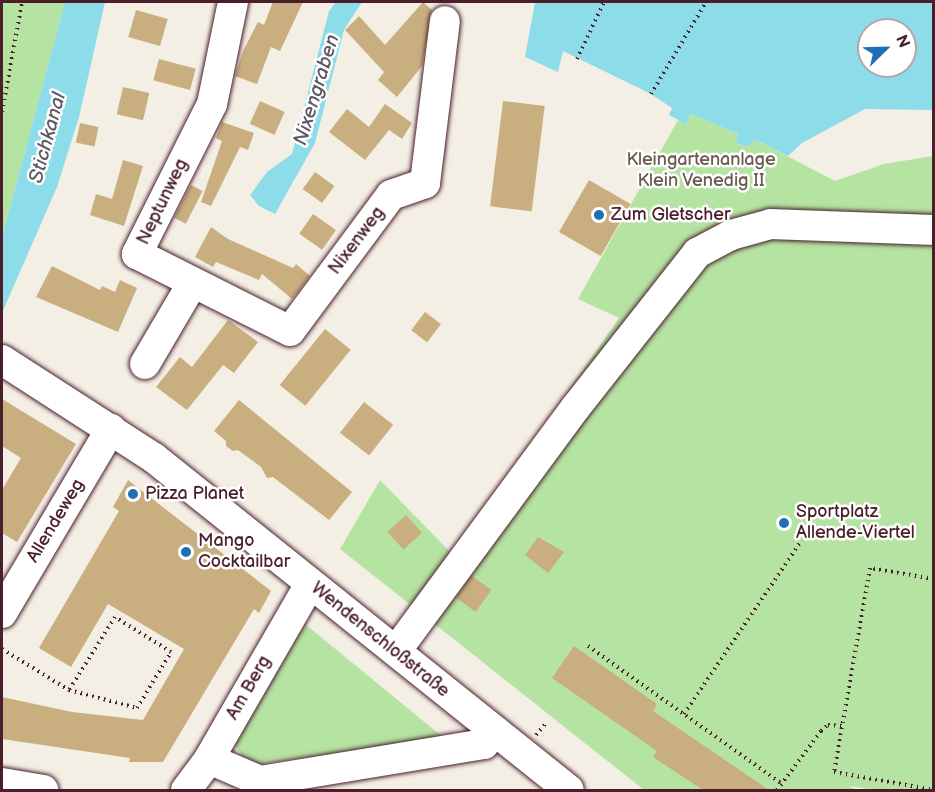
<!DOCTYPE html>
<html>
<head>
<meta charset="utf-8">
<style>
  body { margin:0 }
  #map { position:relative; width:935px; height:792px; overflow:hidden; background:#f4efe5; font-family:"Balsamiq Sans",sans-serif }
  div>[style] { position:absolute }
  .green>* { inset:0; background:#b5e3a2 }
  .water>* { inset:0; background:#8cdce9 }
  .building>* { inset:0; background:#c9ae7f; transform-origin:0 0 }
  .path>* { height:4px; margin-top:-2px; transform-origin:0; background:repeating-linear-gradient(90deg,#4a1f2b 0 1.5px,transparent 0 6px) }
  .roads { filter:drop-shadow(0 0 2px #4a1f2b) drop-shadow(0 0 2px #4a1f2b) }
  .minor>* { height:30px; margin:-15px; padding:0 15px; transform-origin:15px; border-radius:15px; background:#fff }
  .dots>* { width:16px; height:16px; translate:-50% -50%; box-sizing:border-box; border:3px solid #fff; border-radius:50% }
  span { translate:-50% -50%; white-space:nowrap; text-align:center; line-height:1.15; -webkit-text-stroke:5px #fff; paint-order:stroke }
  .park-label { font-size:18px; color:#6a5a4f }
  .street-label { font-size:18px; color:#4a1f2b }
  .poi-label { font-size:18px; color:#4a1f2b }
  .left { translate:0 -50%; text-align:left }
  .water-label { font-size:20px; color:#5e5864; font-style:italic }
  .frame { position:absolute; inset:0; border:3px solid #4a1f2b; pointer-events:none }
  .north { position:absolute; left:857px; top:18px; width:60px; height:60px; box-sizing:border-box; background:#fff; border:2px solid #b7a5aa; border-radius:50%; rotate:67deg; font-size:16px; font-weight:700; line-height:24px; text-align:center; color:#4a1f2b }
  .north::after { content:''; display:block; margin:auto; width:21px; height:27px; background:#1f6fb2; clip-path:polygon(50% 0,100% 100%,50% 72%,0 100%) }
</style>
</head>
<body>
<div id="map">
  <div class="green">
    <i style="clip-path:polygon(2px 2px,65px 2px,2px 237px)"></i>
    <i style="clip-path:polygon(691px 114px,738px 134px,736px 142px,746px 147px,756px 140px,835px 181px,884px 164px,933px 156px,933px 221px,816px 216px,724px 220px,701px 256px,780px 227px,933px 237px,933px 790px,874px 790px,849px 786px,857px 790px,644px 790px,340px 549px,380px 480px,454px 556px,619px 318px,578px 299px,678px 120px,686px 123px)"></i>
    <i style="clip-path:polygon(305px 624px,444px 738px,257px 764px,247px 762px,234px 744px)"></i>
  </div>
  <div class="water">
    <i style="clip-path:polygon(65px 2px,105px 2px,79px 117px,57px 187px,2px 313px,2px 237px)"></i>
    <i style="clip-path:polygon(336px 2px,362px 2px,344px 30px,315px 143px,275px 214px,259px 206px,250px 195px,267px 172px,292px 154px,329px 11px)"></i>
    <i style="clip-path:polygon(evenodd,535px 2px,933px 2px,933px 110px,865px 109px,802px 143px,788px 156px,756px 140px,746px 147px,736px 142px,738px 134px,691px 114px,686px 124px,669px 115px,672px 108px,651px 94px,563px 51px,558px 72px,525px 57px,535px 2px,869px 30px,905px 30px,905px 66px,869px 66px,869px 30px)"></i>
  </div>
  <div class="building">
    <i style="clip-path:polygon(273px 2px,303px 2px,280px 51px,271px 47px,257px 84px,235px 76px,243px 51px,258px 22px,264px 25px)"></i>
    <i style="clip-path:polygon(423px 2px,432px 10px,422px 66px,397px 97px,378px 80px,384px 72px,345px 30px,359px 16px,385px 45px)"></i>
    <i style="left:136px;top:10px;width:33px;height:28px;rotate:16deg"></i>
    <i style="left:159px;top:59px;width:38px;height:22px;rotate:15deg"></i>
    <i style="left:123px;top:87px;width:27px;height:28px;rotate:13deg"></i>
    <i style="left:260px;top:101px;width:27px;height:25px;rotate:24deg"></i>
    <i style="left:503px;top:101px;width:42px;height:106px;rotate:7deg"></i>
    <i style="clip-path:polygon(385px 104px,412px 123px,402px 139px,389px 130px,365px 160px,329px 132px,347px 109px,369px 127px)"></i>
    <i style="clip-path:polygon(222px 122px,254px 133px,248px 150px,240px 147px,211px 206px,201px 202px,222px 141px,216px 138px)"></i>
    <i style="left:80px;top:123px;width:19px;height:20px;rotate:12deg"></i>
    <i style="clip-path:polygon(123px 160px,143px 166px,124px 226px,90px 215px,96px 194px,112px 199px)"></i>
    <i style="left:315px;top:172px;width:24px;height:21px;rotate:36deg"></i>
    <i style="left:589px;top:180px;width:48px;height:60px;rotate:30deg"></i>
    <i style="left:191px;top:185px;width:13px;height:37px;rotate:27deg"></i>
    <i style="left:313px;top:214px;width:28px;height:24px;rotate:35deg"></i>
    <i style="clip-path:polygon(211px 227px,228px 239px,293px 268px,296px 264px,310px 276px,292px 299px,262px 274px,259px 280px,216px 262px,213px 267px,195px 257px)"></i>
    <i style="clip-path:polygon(52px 266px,100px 290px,102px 286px,115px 292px,120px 280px,137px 288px,118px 332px,36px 297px)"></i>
    <i style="left:425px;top:312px;width:20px;height:23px;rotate:37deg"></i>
    <i style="clip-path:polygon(228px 320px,258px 342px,234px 373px,223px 365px,187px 410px,156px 387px,180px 357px,192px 367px)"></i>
    <i style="left:325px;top:329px;width:33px;height:72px;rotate:39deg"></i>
    <i style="clip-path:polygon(2px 399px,76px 444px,17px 542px,2px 533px,2px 490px,21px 458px,2px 446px)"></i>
    <i style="clip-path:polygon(239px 400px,352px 492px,329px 520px,273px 477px,267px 478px,261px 467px,238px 450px,233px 451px,226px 446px,226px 441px,214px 431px)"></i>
    <i style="left:364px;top:402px;width:37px;height:39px;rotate:38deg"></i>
    <i style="clip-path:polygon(128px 480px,271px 591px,259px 613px,254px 609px,163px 762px,129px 762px,130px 758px,2px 739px,2px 697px,72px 712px,143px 720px,184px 649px,108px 604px,71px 667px,39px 648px,119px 511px,113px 507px)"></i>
    <i style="left:406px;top:515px;width:24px;height:25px;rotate:48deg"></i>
    <i style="clip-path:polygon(538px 537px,564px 552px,548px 573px,525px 555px)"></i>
    <i style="left:472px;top:576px;width:24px;height:27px;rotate:36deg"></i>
    <i style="clip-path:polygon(574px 646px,657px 704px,653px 711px,769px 790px,703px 790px,653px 757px,657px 751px,552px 678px)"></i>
  </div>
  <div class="path">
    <i style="left:577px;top:59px;width:63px;rotate:-64.7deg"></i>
    <i style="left:651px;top:94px;width:107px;rotate:-59.1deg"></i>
    <i style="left:2px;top:112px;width:112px;rotate:-79.7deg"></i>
    <i style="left:934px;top:579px;width:65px;rotate:-170.2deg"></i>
    <i style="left:870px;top:568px;width:207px;rotate:100deg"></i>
    <i style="left:834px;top:772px;width:102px;rotate:10.2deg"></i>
    <i style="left:588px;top:646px;width:238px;rotate:35.4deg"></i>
    <i style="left:2px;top:649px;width:79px;rotate:31.5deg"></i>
    <i style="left:69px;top:690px;width:70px;rotate:14.8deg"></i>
    <i style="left:137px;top:708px;width:66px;rotate:-58.7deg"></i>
    <i style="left:171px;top:652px;width:66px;rotate:-148deg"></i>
    <i style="left:115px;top:617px;width:86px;rotate:122.2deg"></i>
    <i style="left:684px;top:714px;width:210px;rotate:-55.9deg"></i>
    <i style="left:536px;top:735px;width:17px;rotate:-50deg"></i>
    <i style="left:777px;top:790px;width:74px;rotate:-53.3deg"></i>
    <i style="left:821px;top:731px;width:9px;rotate:-41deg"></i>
    <i style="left:828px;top:725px;width:14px;rotate:4deg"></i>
  </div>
  <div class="roads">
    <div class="minor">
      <i style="left:233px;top:2px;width:104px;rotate:101.6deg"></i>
      <i style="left:212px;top:104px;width:168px;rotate:116.6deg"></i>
      <i style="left:137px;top:254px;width:171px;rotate:26.7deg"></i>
      <i style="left:290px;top:331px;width:169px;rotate:-53.4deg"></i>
      <i style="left:391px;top:195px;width:36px;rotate:-19deg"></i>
      <i style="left:425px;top:183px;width:163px;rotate:-83deg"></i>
      <i style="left:2px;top:360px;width:181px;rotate:32.8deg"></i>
      <i style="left:154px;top:458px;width:531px;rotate:38.66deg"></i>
      <i style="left:145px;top:364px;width:93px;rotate:-59.6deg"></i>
      <i style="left:2px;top:613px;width:214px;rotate:-59.4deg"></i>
      <i style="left:396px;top:651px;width:303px;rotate:-53.6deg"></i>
      <i style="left:576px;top:407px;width:196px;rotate:-51.8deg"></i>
      <i style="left:697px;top:253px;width:38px;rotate:-28deg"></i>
      <i style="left:731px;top:235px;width:41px;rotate:-15.4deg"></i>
      <i style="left:771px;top:224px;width:163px;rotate:2.1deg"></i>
      <i style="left:209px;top:759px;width:56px;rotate:23.3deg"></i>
      <i style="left:260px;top:781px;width:227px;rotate:-9.4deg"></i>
      <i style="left:484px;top:744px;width:17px;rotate:-50deg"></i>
      <i style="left:2px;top:783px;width:42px;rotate:9.7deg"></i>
      <i style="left:186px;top:790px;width:39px;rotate:-53deg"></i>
      <i style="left:209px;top:759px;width:202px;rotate:-60deg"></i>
    </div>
  </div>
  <div class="dots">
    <i style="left:599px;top:215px;background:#1f6fb2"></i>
    <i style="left:133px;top:494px;background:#1f6fb2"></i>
    <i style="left:784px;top:523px;background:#1f6fb2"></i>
    <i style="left:186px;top:552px;background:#1f6fb2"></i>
  </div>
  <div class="park-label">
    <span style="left:701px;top:171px">Kleingartenanlage<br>Klein Venedig II</span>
  </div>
  <div class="street-label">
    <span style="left:163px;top:202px;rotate:-64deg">Neptunweg</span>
    <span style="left:357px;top:241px;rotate:-53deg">Nixenweg</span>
    <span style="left:56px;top:521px;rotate:-59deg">Allendeweg</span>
    <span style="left:380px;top:640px;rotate:39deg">Wendenschloßstraße</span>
    <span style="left:249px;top:688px;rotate:-60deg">Am Berg</span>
  </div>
  <div class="poi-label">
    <span class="left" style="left:611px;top:215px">Zum Gletscher</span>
    <span class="left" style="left:145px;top:494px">Pizza Planet</span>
    <span class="left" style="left:796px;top:523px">Sportplatz<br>Allende-Viertel</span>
    <span class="left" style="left:198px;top:552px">Mango<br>Cocktailbar</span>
  </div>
  <div class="water-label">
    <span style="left:317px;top:90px;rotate:-73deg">Nixengraben</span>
    <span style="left:48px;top:138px;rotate:-75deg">Stichkanal</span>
  </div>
  <div class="frame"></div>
  <div class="north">N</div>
</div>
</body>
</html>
